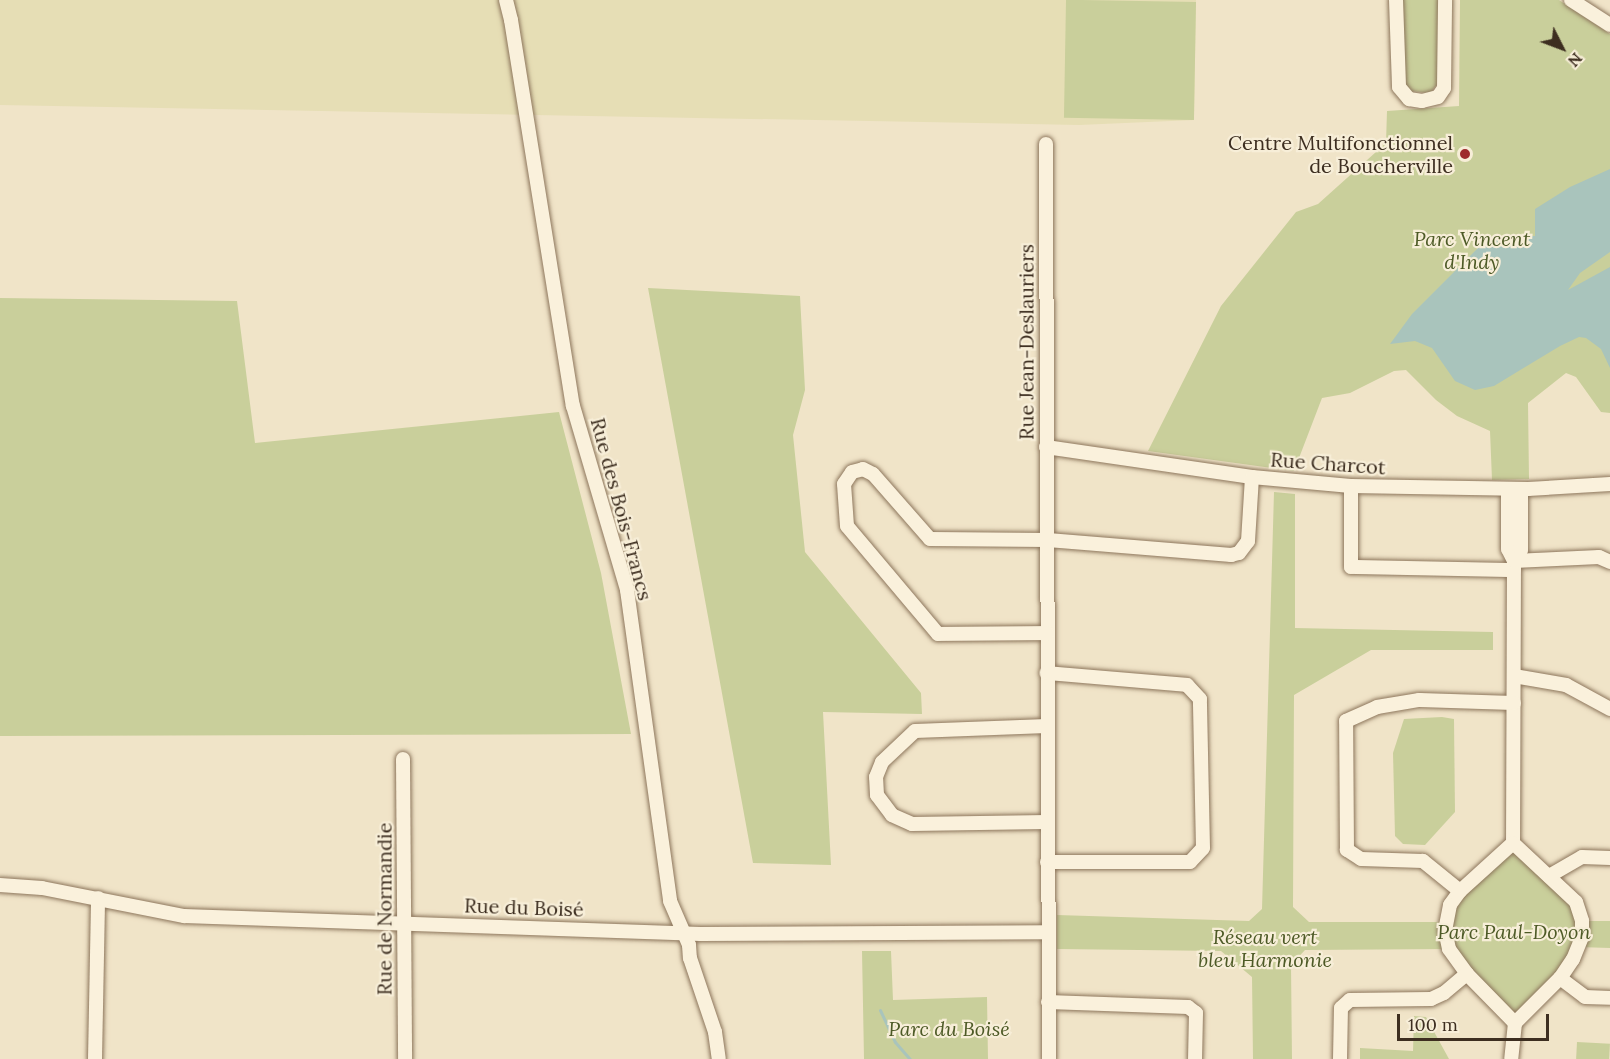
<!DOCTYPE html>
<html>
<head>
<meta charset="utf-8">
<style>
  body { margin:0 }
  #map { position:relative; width:1610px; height:1059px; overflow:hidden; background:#f0e4c8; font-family:Lora,serif }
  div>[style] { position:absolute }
  .farmland>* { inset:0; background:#e6deb5 }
  .green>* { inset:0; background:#c9cf9b; transform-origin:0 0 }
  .water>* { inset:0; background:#a9c4bc }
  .stream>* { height:3px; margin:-1.5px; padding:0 1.5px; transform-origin:1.5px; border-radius:1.5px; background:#a9c4bc }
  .roads { filter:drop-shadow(0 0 2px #8d765c) drop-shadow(0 0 2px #8d765c) }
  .minor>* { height:14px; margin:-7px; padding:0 7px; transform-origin:7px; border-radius:7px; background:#faf1dc }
  .dots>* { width:16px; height:16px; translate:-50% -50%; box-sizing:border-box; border:3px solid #f7eed8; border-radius:50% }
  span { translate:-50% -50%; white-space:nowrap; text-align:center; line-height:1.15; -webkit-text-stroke:4.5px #f7eed8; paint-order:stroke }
  .poi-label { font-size:20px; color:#3d2e20 }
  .right { translate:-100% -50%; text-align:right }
  .park-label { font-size:20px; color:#4d5a26; font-style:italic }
  .street-label { font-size:20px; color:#3d2e20 }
  .north { position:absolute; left:1532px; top:18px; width:60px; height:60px; -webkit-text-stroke:4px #f7eed8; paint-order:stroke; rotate:132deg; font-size:16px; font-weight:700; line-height:24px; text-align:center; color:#3d2e20 }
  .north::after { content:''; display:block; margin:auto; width:21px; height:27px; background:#3d2e20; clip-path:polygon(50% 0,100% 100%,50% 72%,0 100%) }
  .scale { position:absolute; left:1397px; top:1014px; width:152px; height:27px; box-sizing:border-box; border:3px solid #3d2e20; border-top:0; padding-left:8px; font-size:18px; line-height:21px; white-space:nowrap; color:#3d2e20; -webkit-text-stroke:4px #f7eed8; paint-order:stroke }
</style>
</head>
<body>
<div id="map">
  <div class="farmland">
    <i style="clip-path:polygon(0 0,1196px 0,1194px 120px,1079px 125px,0 105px)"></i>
  </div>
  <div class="green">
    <i style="clip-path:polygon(1403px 0,1440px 0,1442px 78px,1430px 93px,1411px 91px,1403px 82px)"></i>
    <i style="clip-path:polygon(1460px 0,1559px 0,1610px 34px,1610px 413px,1601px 412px,1576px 377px,1566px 373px,1528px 403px,1529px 479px,1492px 480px,1490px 431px,1457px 416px,1436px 400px,1406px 370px,1394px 371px,1350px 393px,1322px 398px,1294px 471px,1148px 451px,1221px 306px,1296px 212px,1318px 204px,1386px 143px,1387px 111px,1459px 106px)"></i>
    <i style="left:1196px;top:2px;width:118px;height:130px;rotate:91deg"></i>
    <i style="clip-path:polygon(648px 288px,800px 296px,805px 390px,793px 435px,805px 552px,921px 693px,922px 714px,823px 712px,831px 865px,753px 863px)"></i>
    <i style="clip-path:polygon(0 298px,237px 301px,255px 443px,559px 412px,601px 573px,631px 734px,0 736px)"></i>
    <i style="clip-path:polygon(1274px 492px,1295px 494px,1295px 628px,1493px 632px,1493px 650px,1371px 650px,1294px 695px,1293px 907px,1309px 922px,1446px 922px,1450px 905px,1513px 843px,1549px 876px,1582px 921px,1610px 921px,1610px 948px,1578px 947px,1515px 1023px,1449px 949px,1305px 950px,1291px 965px,1292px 1059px,1253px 1059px,1252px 977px,1221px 951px,1057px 949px,1057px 915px,1249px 921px,1262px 909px)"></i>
    <i style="clip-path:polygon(1442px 717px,1454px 719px,1455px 812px,1425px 845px,1403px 844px,1395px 836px,1393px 753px,1404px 719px)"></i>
    <i style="clip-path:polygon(862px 951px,891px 951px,893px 1000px,987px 997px,988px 1059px,864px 1059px)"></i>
    <i style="clip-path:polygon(1414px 1016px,1426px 1017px,1449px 1059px,1360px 1059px,1360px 1048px,1413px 1051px)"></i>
    <i style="left:1577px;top:1042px;width:33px;height:17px;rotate:3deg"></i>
  </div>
  <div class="water">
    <i style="clip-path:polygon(1610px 169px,1610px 252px,1580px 273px,1568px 290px,1610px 267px,1610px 368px,1601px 349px,1586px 338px,1579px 337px,1560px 346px,1494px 386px,1475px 390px,1455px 381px,1432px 348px,1415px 341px,1390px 344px,1412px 314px,1489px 237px,1535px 236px,1535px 209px,1570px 187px)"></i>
  </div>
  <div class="stream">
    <i style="left:880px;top:1010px;width:35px;rotate:65deg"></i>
    <i style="left:895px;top:1042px;width:23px;rotate:49deg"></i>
  </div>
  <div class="roads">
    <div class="minor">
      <i style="left:506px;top:0;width:21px;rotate:76deg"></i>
      <i style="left:511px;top:20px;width:391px;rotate:80.9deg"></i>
      <i style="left:573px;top:406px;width:192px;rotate:73.6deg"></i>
      <i style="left:627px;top:590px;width:314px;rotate:82.1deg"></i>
      <i style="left:670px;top:901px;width:48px;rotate:66.6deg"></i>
      <i style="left:689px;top:945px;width:13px;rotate:86deg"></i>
      <i style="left:690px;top:958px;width:78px;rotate:71.3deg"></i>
      <i style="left:715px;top:1032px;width:27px;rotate:82deg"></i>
      <i style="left:1396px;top:0;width:87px;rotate:88deg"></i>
      <i style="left:1399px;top:87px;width:16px;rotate:50deg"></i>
      <i style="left:1409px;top:99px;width:13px;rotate:9deg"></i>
      <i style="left:1422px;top:101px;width:16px;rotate:-14deg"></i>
      <i style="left:1438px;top:97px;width:11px;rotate:-56deg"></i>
      <i style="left:1444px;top:88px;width:88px;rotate:-89.3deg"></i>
      <i style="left:1571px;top:0;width:46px;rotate:32.7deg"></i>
      <i style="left:1046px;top:144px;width:915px;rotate:89.81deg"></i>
      <i style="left:1046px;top:447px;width:208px;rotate:8.3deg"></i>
      <i style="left:1252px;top:477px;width:99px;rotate:5.2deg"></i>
      <i style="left:1351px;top:486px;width:177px;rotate:1deg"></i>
      <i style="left:1528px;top:489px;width:82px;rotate:-3.5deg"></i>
      <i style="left:1351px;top:486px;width:81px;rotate:90deg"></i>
      <i style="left:1351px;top:567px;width:163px;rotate:1.1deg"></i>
      <i style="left:1508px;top:489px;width:60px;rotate:90deg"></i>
      <i style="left:1508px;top:549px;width:13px;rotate:63deg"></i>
      <i style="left:1514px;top:561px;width:282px;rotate:90.2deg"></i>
      <i style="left:1513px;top:843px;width:86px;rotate:43.1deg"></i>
      <i style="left:1576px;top:902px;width:20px;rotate:72deg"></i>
      <i style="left:1582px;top:921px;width:16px;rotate:90deg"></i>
      <i style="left:1582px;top:937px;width:24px;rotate:112deg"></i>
      <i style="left:1573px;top:959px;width:23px;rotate:124deg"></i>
      <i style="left:1560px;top:978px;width:64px;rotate:135deg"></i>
      <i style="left:1515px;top:1023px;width:36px;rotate:96deg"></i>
      <i style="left:1514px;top:561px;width:85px;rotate:-2.7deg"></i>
      <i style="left:1599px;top:557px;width:12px;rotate:24deg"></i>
      <i style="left:1514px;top:561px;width:13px;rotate:-58deg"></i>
      <i style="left:1521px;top:550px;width:61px;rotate:-90deg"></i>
      <i style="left:1047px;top:633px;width:109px;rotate:179.5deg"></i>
      <i style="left:938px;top:634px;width:141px;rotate:-130.1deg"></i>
      <i style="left:847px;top:526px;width:42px;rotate:-94.1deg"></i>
      <i style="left:844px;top:484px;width:14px;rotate:-56deg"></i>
      <i style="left:852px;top:472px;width:11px;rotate:-15deg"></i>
      <i style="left:863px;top:469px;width:11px;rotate:27deg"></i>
      <i style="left:873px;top:474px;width:86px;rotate:48.8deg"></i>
      <i style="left:930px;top:539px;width:118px;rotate:0.5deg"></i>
      <i style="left:1048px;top:540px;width:184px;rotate:4.7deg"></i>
      <i style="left:1231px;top:555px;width:8px;rotate:-14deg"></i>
      <i style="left:1239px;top:553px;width:15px;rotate:-53deg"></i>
      <i style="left:1248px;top:541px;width:64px;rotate:-86.4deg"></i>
      <i style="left:1514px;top:676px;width:53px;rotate:9.8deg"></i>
      <i style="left:1566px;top:685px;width:50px;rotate:28.6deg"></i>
      <i style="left:403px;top:759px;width:300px;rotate:89.6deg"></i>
      <i style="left:1047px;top:822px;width:135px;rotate:179.2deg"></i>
      <i style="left:912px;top:824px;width:22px;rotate:-156deg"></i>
      <i style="left:892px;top:815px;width:25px;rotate:-127deg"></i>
      <i style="left:877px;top:795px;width:18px;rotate:-93deg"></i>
      <i style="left:876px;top:777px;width:16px;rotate:-68deg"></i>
      <i style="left:882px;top:762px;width:45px;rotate:-43.2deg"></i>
      <i style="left:915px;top:731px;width:132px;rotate:-2.2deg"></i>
      <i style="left:1513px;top:843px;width:72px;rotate:137.8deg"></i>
      <i style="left:1460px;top:891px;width:17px;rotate:126deg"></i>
      <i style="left:1450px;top:905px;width:25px;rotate:101deg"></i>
      <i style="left:1445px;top:930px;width:19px;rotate:78deg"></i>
      <i style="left:1449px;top:949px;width:31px;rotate:54deg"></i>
      <i style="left:1467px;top:974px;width:69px;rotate:45.6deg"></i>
      <i style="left:1047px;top:862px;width:143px"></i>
      <i style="left:1190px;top:862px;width:19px;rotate:-47deg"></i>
      <i style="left:1203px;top:848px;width:149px;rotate:-91.2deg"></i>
      <i style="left:1200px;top:699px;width:19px;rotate:-133deg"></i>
      <i style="left:1187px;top:685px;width:141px;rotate:-175.1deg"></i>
      <i style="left:1549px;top:876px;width:38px;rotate:-30deg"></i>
      <i style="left:1582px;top:857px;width:28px;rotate:2deg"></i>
      <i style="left:0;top:885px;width:42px;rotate:4.1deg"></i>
      <i style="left:42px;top:888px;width:145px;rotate:11.2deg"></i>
      <i style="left:184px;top:916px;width:517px;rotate:1.99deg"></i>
      <i style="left:701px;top:934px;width:348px;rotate:-0.3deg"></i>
      <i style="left:1460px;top:891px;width:48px;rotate:-141deg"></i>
      <i style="left:1423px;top:861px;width:62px;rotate:-178.2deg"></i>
      <i style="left:1361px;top:859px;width:17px;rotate:-147deg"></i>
      <i style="left:1347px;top:850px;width:129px;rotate:-90.4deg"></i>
      <i style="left:1346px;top:721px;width:34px;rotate:-24deg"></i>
      <i style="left:1377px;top:707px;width:43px;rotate:-9.5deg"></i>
      <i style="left:1419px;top:700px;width:95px;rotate:1.8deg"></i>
      <i style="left:1560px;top:978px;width:31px;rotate:37deg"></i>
      <i style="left:1585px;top:997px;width:25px;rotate:2deg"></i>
      <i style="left:1048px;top:1002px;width:140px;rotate:2deg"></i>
      <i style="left:1188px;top:1007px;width:10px;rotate:37deg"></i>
      <i style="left:1196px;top:1013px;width:46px;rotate:91.2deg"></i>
      <i style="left:95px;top:1059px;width:161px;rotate:-88.9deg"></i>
      <i style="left:1340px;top:1059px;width:51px;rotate:-88.9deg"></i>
      <i style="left:1341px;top:1008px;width:12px;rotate:-42deg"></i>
      <i style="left:1350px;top:1000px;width:81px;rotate:-0.7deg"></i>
      <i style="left:1431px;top:999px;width:14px;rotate:-25deg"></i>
      <i style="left:1444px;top:993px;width:30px;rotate:-40deg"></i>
    </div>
  </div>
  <div class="dots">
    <i style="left:1465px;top:154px;background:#9e2a2b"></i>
  </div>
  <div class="poi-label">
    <span class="right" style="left:1453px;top:154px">Centre Multifonctionnel<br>de Boucherville</span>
  </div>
  <div class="park-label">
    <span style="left:1472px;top:250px">Parc Vincent<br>d'Indy</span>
    <span style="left:1514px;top:931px">Parc Paul-Doyon</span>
    <span style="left:1265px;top:948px">Réseau vert<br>bleu Harmonie</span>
    <span style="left:949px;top:1028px">Parc du Boisé</span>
  </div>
  <div class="street-label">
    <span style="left:1026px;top:342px;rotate:-90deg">Rue Jean-Deslauriers</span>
    <span style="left:1328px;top:463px;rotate:4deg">Rue Charcot</span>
    <span style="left:622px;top:509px;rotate:75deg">Rue des Bois-Francs</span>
    <span style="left:524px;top:907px;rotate:2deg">Rue du Boisé</span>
    <span style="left:384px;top:909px;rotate:-90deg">Rue de Normandie</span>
  </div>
  <div class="north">N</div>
  <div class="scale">100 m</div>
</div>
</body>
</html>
